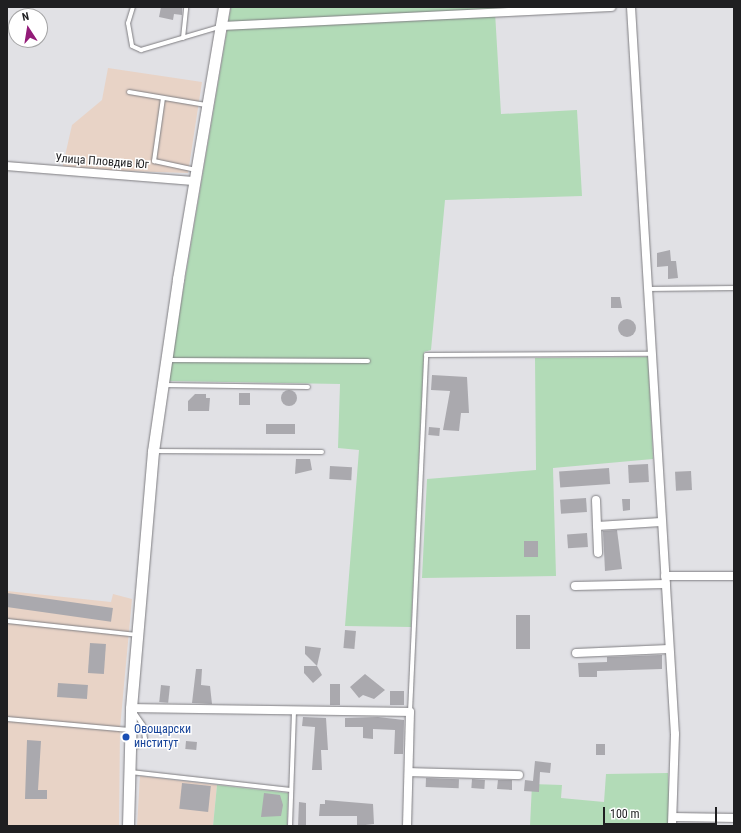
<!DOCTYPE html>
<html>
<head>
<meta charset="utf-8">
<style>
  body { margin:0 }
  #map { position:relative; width:741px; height:833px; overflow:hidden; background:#e1e1e5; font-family:"Roboto Condensed",sans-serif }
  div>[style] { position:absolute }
  .industrial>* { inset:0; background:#e8d3c6 }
  .green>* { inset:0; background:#b2dbb7 }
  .building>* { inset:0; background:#aaa9ae; transform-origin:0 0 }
  .round { border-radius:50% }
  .roads { filter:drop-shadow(0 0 1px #7e7d81) drop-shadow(0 0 1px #7e7d81) }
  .lane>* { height:4px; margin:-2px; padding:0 2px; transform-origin:2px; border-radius:2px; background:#fff }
  .street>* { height:8px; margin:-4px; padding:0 4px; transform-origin:4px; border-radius:4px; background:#fff }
  .secondary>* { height:11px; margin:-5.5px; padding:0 5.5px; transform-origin:5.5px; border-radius:5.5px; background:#fff }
  .dots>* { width:11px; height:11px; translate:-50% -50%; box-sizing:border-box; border:2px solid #fff; border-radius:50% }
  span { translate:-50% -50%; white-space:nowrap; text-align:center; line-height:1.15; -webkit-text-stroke:3px #fff; paint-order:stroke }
  .street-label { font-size:12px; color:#1f1f21 }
  .transit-label { font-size:12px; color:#164399 }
  .left { translate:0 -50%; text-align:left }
  .frame { position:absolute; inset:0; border:8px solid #1f1f21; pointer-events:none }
  .north { position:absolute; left:8px; top:8px; width:40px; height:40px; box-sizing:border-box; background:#fff; border:1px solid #a5a5a6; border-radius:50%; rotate:348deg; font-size:11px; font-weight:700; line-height:16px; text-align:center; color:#1f1f21 }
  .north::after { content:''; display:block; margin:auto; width:14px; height:18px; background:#931b78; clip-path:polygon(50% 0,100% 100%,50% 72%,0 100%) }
  .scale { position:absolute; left:603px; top:807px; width:114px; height:18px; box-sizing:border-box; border:2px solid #1f1f21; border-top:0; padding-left:5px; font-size:12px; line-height:14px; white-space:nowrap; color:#1f1f21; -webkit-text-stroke:3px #fff; paint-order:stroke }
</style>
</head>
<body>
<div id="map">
  <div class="industrial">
    <i style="clip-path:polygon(108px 68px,202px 82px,188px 173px,62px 169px,72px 125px,102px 100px)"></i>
    <i style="clip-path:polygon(7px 591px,111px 602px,113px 594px,132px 599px,120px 728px,119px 826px,7px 826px)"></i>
    <i style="clip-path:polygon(140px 776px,217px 785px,213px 826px,137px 826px)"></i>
  </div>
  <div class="green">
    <i style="clip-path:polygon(231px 7px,553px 7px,495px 12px,501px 114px,577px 110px,582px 196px,445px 200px,431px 350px,424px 352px,411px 627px,345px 626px,359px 450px,338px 448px,340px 384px,168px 381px)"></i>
    <i style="clip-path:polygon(648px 357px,653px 459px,553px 468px,556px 576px,422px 578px,427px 479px,536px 470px,535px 358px)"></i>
    <i style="clip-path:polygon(668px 773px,670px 826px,530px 826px,532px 784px,562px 785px,561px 798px,604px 802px,606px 774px)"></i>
    <i style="clip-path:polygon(217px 785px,288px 793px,287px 826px,213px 826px)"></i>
  </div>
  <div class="building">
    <i style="clip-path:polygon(161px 7px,182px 7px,182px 15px,174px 14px,173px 20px,159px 17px)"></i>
    <i style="clip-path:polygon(670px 250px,671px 261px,676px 261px,678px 278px,668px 279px,668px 266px,657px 267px,657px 253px)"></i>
    <i style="clip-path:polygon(611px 297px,620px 297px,622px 308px,611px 308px)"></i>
    <i class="round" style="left:618px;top:319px;width:18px;height:18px"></i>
    <i style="clip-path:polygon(432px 375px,467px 377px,469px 413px,461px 413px,459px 431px,443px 430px,450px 391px,431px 390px)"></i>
    <i class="round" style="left:281px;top:390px;width:16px;height:16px"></i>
    <i style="left:239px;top:393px;width:11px;height:12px"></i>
    <i style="clip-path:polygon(195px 394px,206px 394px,206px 398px,210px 398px,209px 411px,188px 411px,188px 401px)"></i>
    <i style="left:266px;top:424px;width:29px;height:10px"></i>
    <i style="left:429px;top:427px;width:11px;height:8px;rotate:5deg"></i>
    <i style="clip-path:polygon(296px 459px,310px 459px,312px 470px,295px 474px)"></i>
    <i style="left:648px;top:464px;width:18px;height:20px;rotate:87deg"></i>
    <i style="left:330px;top:466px;width:22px;height:13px;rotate:3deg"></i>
    <i style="left:609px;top:468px;width:16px;height:50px;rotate:86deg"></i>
    <i style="left:691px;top:471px;width:19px;height:16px;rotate:87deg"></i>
    <i style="left:586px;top:498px;width:14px;height:26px;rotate:86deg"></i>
    <i style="clip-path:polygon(622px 499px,630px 499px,630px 510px,623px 511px)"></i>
    <i style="clip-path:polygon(617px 530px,622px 569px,605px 571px,603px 531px)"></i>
    <i style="left:587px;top:533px;width:14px;height:20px;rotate:86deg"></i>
    <i style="left:524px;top:541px;width:14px;height:16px"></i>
    <i style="left:7px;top:593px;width:107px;height:14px;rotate:8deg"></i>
    <i style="left:516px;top:615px;width:14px;height:34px"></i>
    <i style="left:345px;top:630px;width:11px;height:18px;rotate:5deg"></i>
    <i style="left:90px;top:643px;width:16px;height:30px;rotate:4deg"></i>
    <i style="clip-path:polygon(305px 646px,321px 648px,317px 666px,305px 654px)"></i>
    <i style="clip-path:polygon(662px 655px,662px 669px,597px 671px,597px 677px,579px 677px,578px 663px,607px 662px,607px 657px)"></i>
    <i style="clip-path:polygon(304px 666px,317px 666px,322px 675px,313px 683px,304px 673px)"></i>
    <i style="clip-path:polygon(196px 669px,202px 669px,201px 685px,210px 686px,212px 704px,192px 703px)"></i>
    <i style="clip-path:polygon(365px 674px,385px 690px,374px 699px,363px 695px,359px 698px,350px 687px)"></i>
    <i style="left:58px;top:683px;width:30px;height:14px;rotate:4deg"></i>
    <i style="left:330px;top:684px;width:10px;height:21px"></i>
    <i style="left:161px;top:685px;width:9px;height:17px;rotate:6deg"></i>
    <i style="left:390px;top:691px;width:14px;height:14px"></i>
    <i style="clip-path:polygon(303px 717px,326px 718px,328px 750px,321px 750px,322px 770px,312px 770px,315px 727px,302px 726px)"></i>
    <i style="clip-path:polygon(378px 717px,404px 720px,403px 754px,394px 754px,395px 730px,373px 729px,373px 739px,363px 738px,363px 727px,345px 727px,345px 718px)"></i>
    <i style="clip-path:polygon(27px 740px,41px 741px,38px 790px,47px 790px,47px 799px,25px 799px)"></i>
    <i style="left:186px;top:741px;width:11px;height:8px;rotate:5deg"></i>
    <i style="left:596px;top:744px;width:9px;height:11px"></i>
    <i style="clip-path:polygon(535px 761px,551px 763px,550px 773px,540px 772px,539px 792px,524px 791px,525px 780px,533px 781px)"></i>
    <i style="left:426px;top:778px;width:33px;height:9px;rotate:2deg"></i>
    <i style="left:472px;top:779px;width:13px;height:9px;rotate:4deg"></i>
    <i style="clip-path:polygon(498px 780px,512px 780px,512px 790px,497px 789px)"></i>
    <i style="left:182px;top:783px;width:29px;height:26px;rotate:6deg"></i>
    <i style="clip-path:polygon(264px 793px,280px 795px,283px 805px,281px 816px,261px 817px)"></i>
    <i style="clip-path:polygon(325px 800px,373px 804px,374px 824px,357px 826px,357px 816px,319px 816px,320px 804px,325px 804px)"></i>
    <i style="clip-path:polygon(299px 802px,306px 803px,306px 826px,298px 826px)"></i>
  </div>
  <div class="roads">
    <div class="lane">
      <i style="left:133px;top:7px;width:17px;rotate:107deg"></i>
      <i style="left:128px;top:23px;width:23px;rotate:80deg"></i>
      <i style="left:132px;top:46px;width:10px;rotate:24deg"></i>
      <i style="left:141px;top:50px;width:81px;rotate:-16.4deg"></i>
      <i style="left:183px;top:38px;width:31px;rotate:-84deg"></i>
      <i style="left:129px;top:92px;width:78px;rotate:9.6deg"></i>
      <i style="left:163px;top:98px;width:64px;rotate:98.1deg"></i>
      <i style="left:154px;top:161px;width:43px;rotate:12.1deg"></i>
      <i style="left:648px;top:289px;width:86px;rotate:-0.7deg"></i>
      <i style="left:167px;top:360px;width:201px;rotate:0.3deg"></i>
      <i style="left:163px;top:385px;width:145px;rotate:0.8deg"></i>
      <i style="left:154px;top:451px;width:168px;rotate:0.3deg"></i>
      <i style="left:7px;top:621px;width:131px;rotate:6.1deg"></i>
      <i style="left:410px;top:712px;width:357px;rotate:-87.4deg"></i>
      <i style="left:426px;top:355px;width:226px;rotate:-0.3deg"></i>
      <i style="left:7px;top:719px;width:123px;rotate:5.1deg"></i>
      <i style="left:130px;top:748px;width:10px;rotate:-17deg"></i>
      <i style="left:140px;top:745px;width:8px;rotate:-50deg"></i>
      <i style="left:145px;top:739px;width:14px;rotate:-98deg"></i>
      <i style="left:143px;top:725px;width:16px;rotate:-125deg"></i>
      <i style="left:130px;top:772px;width:162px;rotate:6.4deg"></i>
      <i style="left:290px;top:826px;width:116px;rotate:-88deg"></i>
    </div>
    <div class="street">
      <i style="left:631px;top:7px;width:728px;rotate:86.54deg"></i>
      <i style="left:675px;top:734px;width:92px;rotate:91.9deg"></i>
      <i style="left:221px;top:26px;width:391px;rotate:-2.8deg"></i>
      <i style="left:7px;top:166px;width:189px;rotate:4.6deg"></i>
      <i style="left:596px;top:500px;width:53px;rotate:87.8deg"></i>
      <i style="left:597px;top:526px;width:64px;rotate:-3.6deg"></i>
      <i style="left:665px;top:576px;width:69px"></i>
      <i style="left:575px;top:586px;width:91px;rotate:-1.3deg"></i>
      <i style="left:576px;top:653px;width:93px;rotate:-2.5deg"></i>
      <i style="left:131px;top:708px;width:279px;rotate:0.8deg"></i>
      <i style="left:410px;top:712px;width:114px;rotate:91.5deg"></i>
      <i style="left:410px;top:772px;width:109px;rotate:1.6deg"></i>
      <i style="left:675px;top:817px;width:59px;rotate:1deg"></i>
    </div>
    <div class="secondary">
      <i style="left:128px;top:826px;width:118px;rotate:-88.5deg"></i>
      <i style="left:131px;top:708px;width:258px;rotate:-85.1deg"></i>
      <i style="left:153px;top:451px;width:174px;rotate:-81.7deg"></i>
      <i style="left:178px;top:279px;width:276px;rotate:-80.4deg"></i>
    </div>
  </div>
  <div class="dots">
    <i style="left:126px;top:737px;background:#1a4fb4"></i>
  </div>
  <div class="street-label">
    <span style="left:102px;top:162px;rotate:4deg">Улица Пловдив Юг</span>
  </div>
  <div class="transit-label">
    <span class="left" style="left:134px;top:737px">Овощарски<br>институт</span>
  </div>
  <div class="frame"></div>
  <div class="north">N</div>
  <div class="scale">100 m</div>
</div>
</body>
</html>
